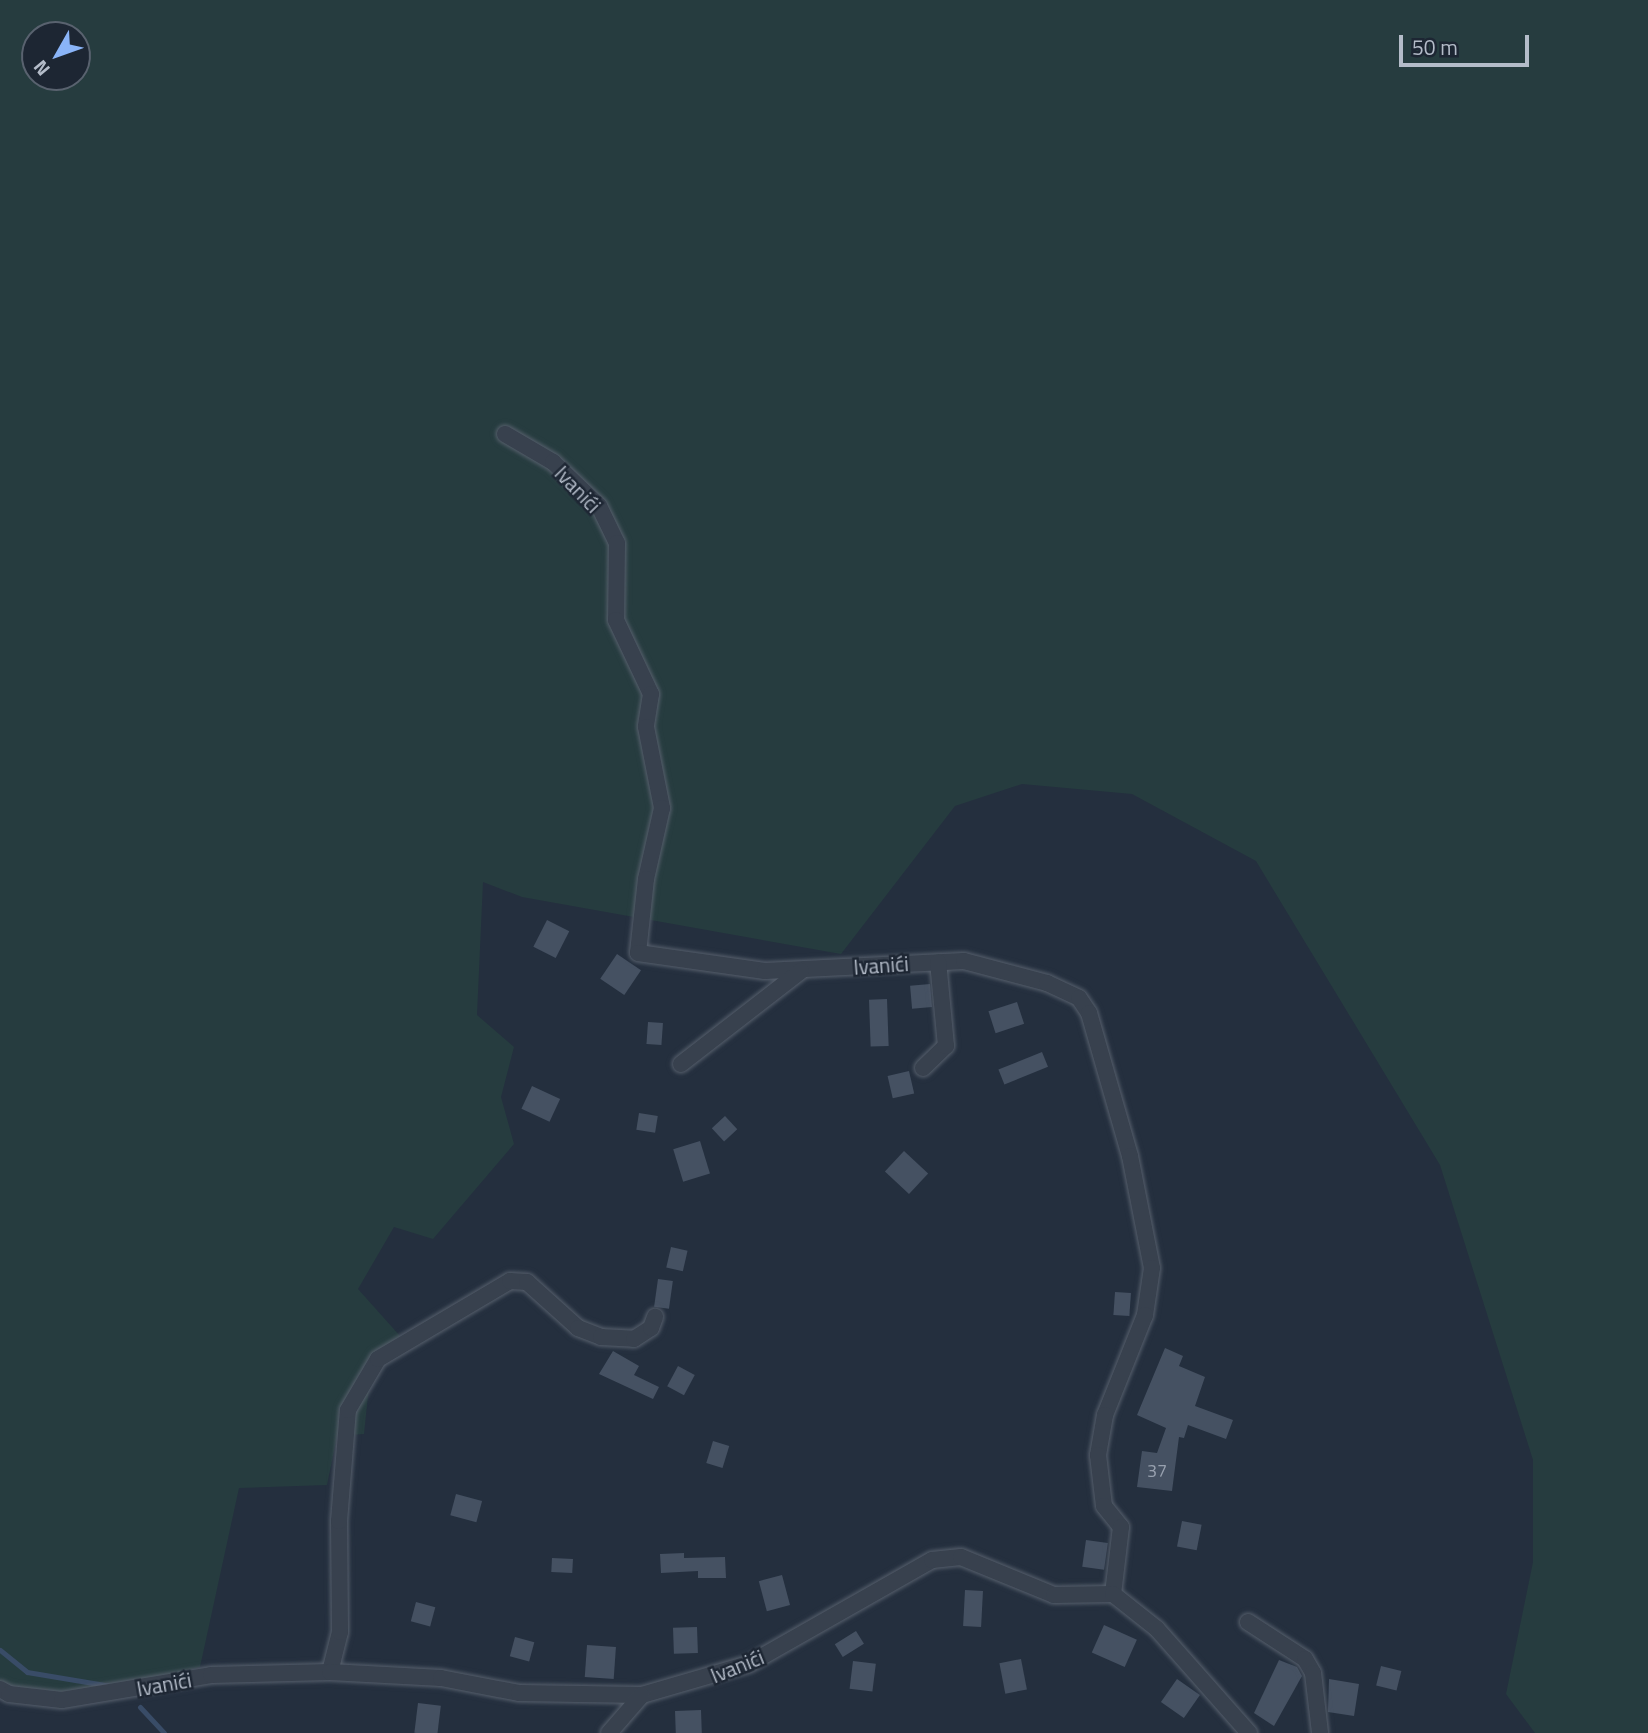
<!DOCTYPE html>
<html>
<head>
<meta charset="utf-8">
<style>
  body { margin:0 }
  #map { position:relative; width:1648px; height:1733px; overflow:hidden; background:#242f3e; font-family:"Titillium Web",sans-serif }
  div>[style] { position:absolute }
  .green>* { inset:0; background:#263c3f }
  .stream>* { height:5px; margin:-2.5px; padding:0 2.5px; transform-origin:2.5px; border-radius:2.5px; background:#394c67 }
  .building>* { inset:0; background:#455162; transform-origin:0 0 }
  .roads { filter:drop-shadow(0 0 2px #565f6c) drop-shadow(0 0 2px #565f6c) }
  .street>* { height:16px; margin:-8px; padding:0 8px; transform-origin:8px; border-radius:8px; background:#38414e }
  span { translate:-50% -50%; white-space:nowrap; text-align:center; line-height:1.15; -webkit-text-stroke:5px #1d2633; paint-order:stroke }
  .number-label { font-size:18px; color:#98a1af }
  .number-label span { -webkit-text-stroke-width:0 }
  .street-label { font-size:21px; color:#b4bcc9 }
  .north { position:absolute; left:21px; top:21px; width:70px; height:70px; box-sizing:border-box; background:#1d2633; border:2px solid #59626f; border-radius:50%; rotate:230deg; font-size:19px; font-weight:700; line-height:28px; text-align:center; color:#b4bcc9 }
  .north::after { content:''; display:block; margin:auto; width:24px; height:32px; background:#8ab4f8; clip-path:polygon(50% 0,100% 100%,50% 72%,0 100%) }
  .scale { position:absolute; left:1399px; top:35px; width:130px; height:32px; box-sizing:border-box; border:4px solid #b4bcc9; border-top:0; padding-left:9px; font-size:21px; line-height:24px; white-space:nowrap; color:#b4bcc9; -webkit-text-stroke:5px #1d2633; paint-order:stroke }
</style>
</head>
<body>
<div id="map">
  <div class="green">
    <i style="clip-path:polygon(evenodd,0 0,1648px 0,1648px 1733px,1535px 1733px,1506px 1694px,1533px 1562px,1533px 1460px,1440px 1165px,1256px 861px,1132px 794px,1022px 784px,955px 806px,841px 954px,522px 897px,483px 882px,477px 1015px,514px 1047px,501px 1097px,514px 1144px,433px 1239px,394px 1227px,358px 1289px,409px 1346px,370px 1376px,364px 1434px,337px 1436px,327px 1485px,239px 1488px,200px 1667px,128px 1686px,39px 1699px,0 1687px,0 0,35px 35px,77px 35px,77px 77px,35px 77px,35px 35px)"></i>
  </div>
  <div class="stream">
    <i style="left:0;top:1650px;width:35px;rotate:39deg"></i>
    <i style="left:27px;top:1672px;width:85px;rotate:9.5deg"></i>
    <i style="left:140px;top:1707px;width:35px;rotate:47deg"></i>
  </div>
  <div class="building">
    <i style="left:547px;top:920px;width:25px;height:30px;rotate:27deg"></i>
    <i style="left:617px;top:954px;width:29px;height:30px;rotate:34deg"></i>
    <i style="left:930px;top:984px;width:23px;height:20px;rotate:85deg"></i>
    <i style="left:887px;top:999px;width:47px;height:18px;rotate:88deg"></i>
    <i style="left:1017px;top:1002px;width:23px;height:30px;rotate:72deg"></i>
    <i style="left:648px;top:1022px;width:15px;height:22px;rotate:4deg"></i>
    <i style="left:1042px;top:1052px;width:16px;height:47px;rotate:68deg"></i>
    <i style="left:909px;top:1071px;width:23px;height:22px;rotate:77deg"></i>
    <i style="left:532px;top:1086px;width:31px;height:25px;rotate:25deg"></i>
    <i style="left:639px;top:1113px;width:19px;height:17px;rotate:9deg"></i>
    <i style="left:725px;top:1116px;width:18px;height:18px;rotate:47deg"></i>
    <i style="left:700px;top:1141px;width:34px;height:28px;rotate:73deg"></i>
    <i style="left:904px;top:1151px;width:33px;height:28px;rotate:43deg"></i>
    <i style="left:671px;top:1247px;width:17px;height:21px;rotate:13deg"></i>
    <i style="left:658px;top:1279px;width:15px;height:28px;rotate:8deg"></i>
    <i style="left:1115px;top:1292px;width:16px;height:23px;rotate:4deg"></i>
    <i style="clip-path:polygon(1165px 1348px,1183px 1356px,1179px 1366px,1205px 1377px,1195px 1406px,1233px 1420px,1226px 1439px,1188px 1425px,1184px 1438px,1179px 1437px,1172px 1491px,1137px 1487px,1142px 1451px,1157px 1453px,1166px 1428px,1137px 1415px)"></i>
    <i style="clip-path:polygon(613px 1351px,639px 1366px,634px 1375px,659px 1387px,653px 1399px,599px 1374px)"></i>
    <i style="left:678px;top:1366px;width:19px;height:23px;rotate:28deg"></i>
    <i style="left:713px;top:1441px;width:17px;height:23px;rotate:17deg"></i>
    <i style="left:456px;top:1494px;width:27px;height:22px;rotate:15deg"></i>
    <i style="left:1182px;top:1521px;width:20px;height:26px;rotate:11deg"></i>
    <i style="left:1086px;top:1540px;width:22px;height:27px;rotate:8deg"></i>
    <i style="clip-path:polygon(684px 1553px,684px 1558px,725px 1557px,726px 1578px,698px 1578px,698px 1571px,661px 1573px,660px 1554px)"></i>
    <i style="left:552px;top:1558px;width:21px;height:14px;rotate:3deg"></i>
    <i style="left:782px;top:1575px;width:31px;height:24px;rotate:75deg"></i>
    <i style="left:965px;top:1590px;width:18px;height:36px;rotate:3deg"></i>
    <i style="left:416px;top:1602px;width:20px;height:20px;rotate:15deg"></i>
    <i style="left:1104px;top:1625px;width:36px;height:30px;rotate:24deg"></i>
    <i style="left:697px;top:1627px;width:26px;height:24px;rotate:88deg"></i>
    <i style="left:856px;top:1631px;width:15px;height:25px;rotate:58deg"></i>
    <i style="left:515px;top:1637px;width:20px;height:20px;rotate:15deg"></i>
    <i style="left:587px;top:1645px;width:29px;height:32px;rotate:4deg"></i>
    <i style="left:1021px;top:1659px;width:31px;height:22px;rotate:79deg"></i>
    <i style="clip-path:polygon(1279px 1660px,1297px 1667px,1302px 1676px,1274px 1726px,1254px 1713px)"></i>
    <i style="left:853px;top:1661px;width:23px;height:28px;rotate:7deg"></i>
    <i style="left:1381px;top:1666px;width:21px;height:20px;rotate:14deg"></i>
    <i style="left:1177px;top:1679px;width:28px;height:28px;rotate:35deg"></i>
    <i style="clip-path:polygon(1329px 1679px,1359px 1684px,1354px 1716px,1328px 1712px)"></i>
    <i style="left:418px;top:1703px;width:23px;height:30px;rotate:7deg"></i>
    <i style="left:701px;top:1710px;width:23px;height:26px;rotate:88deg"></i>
  </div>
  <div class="roads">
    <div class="street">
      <i style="left:505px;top:434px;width:56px;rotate:30.3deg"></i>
      <i style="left:553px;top:462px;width:64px;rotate:43.7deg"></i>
      <i style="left:599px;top:506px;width:41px;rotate:64.1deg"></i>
      <i style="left:617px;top:543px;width:77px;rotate:90.7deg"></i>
      <i style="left:616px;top:620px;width:82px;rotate:64.7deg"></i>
      <i style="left:651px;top:694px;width:33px;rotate:99deg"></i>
      <i style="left:646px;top:727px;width:83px;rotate:78.8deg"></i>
      <i style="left:662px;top:808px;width:73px;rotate:102.7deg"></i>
      <i style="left:646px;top:879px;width:74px;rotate:96.2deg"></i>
      <i style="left:638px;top:953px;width:128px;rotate:8.1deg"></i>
      <i style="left:765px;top:971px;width:199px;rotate:-2.9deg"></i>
      <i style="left:964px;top:961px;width:86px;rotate:14.8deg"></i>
      <i style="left:1047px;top:983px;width:35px;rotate:25deg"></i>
      <i style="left:1079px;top:998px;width:18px;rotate:56deg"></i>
      <i style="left:1089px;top:1013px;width:149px;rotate:74deg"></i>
      <i style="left:1130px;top:1156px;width:114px;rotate:78.9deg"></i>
      <i style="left:1152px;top:1268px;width:48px;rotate:98.5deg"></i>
      <i style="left:1145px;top:1315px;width:108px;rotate:111.8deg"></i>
      <i style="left:1105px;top:1415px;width:41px;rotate:99.9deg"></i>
      <i style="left:1098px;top:1455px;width:51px;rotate:83.3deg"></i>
      <i style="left:1104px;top:1506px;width:27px;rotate:51deg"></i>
      <i style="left:1121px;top:1527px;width:67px;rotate:96.8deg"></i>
      <i style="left:681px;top:1064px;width:152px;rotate:-37.8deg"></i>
      <i style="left:923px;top:1068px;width:32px;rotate:-44deg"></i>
      <i style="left:946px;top:1046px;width:84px;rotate:-95.4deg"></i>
      <i style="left:1248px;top:1622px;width:68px;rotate:33deg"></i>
      <i style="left:1305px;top:1659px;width:16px;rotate:60deg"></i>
      <i style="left:1313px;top:1673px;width:60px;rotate:83.3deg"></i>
      <i style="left:330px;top:1672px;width:41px;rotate:-76deg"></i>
      <i style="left:340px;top:1632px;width:111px;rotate:-90.5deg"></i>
      <i style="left:339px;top:1521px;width:111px;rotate:-85.4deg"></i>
      <i style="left:348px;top:1410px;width:59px;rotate:-59.5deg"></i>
      <i style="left:378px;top:1359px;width:153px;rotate:-30.6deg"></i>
      <i style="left:510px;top:1281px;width:17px;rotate:3deg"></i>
      <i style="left:527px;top:1282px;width:69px;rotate:42deg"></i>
      <i style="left:578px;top:1328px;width:25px;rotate:21deg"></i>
      <i style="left:601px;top:1337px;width:33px;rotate:3deg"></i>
      <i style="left:634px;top:1339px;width:20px;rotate:-33deg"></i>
      <i style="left:651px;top:1328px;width:12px;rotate:-70deg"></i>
      <i style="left:0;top:1689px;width:10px;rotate:29deg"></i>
      <i style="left:9px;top:1694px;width:53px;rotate:6.5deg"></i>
      <i style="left:62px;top:1700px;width:151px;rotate:-9.5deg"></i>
      <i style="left:211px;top:1675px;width:119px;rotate:-1.4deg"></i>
      <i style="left:330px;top:1672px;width:111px;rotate:3.1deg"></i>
      <i style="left:441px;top:1678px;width:79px;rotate:10.9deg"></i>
      <i style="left:519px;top:1693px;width:123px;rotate:0.9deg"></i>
      <i style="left:642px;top:1695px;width:111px;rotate:-16.2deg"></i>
      <i style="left:749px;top:1664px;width:210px;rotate:-29.6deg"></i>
      <i style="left:932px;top:1560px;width:29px;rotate:-6deg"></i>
      <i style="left:961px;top:1557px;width:100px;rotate:22.2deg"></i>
      <i style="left:1054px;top:1595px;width:59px;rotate:-1deg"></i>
      <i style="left:1113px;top:1594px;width:56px;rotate:38.5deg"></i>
      <i style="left:1157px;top:1629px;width:139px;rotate:48.5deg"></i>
      <i style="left:609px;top:1733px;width:50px;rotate:-49deg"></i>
    </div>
  </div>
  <div class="number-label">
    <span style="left:1157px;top:1471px">37</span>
  </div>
  <div class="street-label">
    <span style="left:578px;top:489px;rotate:46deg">Ivanići</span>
    <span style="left:881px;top:965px;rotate:-4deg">Ivanići</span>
    <span style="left:737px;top:1666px;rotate:-22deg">Ivanići</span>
    <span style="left:164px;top:1684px;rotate:-10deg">Ivanići</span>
  </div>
  <div class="north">N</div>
  <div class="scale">50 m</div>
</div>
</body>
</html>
